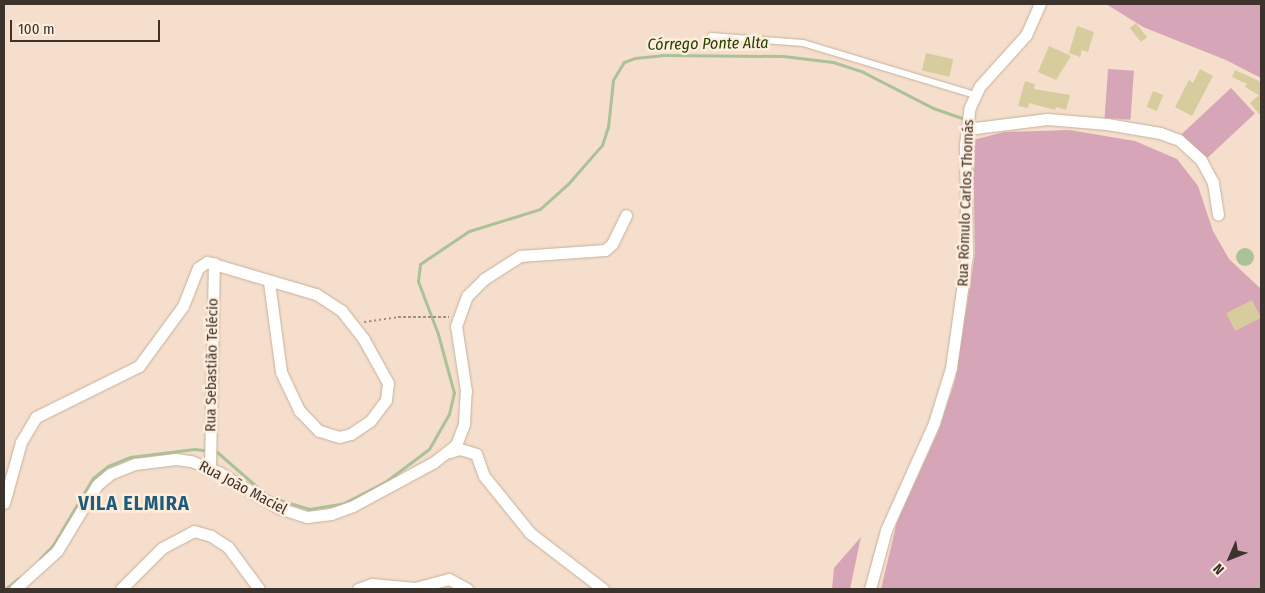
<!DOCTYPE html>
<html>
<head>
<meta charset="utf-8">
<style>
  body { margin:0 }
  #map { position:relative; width:1265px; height:593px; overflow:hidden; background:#f5decb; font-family:"Fira Sans Condensed",sans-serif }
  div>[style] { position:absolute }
  .green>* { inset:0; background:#d6a5b7; transform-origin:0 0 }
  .water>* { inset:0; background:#abc298 }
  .round { border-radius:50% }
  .stream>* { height:3px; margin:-1.5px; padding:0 1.5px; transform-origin:1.5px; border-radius:1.5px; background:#abc298 }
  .building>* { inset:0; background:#d6cc9d; transform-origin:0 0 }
  .path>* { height:2px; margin-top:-1px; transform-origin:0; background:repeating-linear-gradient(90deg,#a19082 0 2.5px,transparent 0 5px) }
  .roads { filter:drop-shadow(0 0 1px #c5b09d) drop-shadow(0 0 1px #c5b09d) }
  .lane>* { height:5.5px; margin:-2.75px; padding:0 2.75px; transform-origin:2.75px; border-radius:2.75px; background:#fff }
  .street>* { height:11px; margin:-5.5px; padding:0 5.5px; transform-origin:5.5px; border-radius:5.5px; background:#fff }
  span { translate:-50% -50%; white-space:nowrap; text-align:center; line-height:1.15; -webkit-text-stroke:5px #ffeddd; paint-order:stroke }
  .street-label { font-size:15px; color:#3c332c }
  .water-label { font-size:16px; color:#254101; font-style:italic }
  .district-label { font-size:20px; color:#1e5c7b; font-weight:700; letter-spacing:1px }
  .frame { position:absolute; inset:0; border:5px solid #3c332c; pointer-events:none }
  .north { position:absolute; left:1205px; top:533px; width:50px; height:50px; -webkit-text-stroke:4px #ffeddd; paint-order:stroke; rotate:226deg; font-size:14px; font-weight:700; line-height:20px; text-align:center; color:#3c332c }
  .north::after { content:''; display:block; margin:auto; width:18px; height:22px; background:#3c332c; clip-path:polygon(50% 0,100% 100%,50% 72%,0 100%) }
  .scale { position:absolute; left:10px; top:20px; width:150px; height:22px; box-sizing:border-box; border:2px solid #3c332c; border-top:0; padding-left:6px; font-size:15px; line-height:18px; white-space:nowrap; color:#3c332c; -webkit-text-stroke:4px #ffeddd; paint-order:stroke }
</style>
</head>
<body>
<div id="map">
  <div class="green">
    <i style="clip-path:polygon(1106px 4px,1261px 4px,1261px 78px,1226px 60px,1143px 27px)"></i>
    <i style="left:1108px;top:69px;width:26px;height:49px;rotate:4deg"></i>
    <i style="left:1231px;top:88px;width:35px;height:68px;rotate:47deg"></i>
    <i style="clip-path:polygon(1069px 130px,1135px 141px,1177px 159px,1198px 186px,1213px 231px,1229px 259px,1261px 289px,1261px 589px,881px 589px,897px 522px,938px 432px,955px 381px,975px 254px,973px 140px,1004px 132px)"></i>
    <i style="clip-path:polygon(861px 537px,850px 589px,832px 589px,834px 568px)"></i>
  </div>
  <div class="water">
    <i class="round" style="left:1236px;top:248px;width:18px;height:18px"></i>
  </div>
  <div class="stream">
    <i style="left:270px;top:497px;width:41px;rotate:17.1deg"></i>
    <i style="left:309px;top:509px;width:33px;rotate:-9deg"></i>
    <i style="left:342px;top:504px;width:48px;rotate:-27.1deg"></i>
    <i style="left:385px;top:482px;width:55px;rotate:-36.9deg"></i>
    <i style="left:429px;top:449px;width:40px;rotate:-60.3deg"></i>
    <i style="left:449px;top:414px;width:22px;rotate:-77deg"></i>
    <i style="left:454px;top:393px;width:61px;rotate:-105.2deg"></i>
    <i style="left:438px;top:334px;width:57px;rotate:-110.7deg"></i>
    <i style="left:418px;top:281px;width:17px;rotate:-83deg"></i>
    <i style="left:420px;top:264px;width:59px;rotate:-34deg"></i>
    <i style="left:469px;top:231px;width:74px;rotate:-17.2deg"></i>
    <i style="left:540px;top:209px;width:36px;rotate:-42deg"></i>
    <i style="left:567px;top:185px;width:53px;rotate:-48.8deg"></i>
    <i style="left:602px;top:145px;width:19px;rotate:-72deg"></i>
    <i style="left:608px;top:127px;width:47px;rotate:-83.9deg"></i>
    <i style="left:613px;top:80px;width:21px;rotate:-59deg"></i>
    <i style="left:624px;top:62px;width:12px;rotate:-20deg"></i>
    <i style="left:635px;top:58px;width:27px;rotate:-6deg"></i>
    <i style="left:662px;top:55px;width:121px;rotate:0.5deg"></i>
    <i style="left:783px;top:56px;width:50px;rotate:6.8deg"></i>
    <i style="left:833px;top:62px;width:32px;rotate:18deg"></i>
    <i style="left:863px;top:72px;width:79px;rotate:27.2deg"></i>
    <i style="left:933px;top:108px;width:36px;rotate:19deg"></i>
    <i style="left:40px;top:559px;width:19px;rotate:-47deg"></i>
    <i style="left:53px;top:545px;width:78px;rotate:-59.2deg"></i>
    <i style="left:93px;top:478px;width:19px;rotate:-39deg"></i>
    <i style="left:108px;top:466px;width:24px;rotate:-22deg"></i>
    <i style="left:130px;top:457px;width:65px;rotate:-7deg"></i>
    <i style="left:195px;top:449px;width:22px;rotate:8deg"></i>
    <i style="left:217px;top:452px;width:61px;rotate:41deg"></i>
    <i style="left:5px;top:589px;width:18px;rotate:-38deg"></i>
  </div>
  <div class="building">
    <i style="left:1136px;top:23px;width:18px;height:8px;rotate:52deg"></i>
    <i style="clip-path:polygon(1077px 26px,1094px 32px,1088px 52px,1082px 50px,1080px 57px,1069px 53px)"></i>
    <i style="clip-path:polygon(1049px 46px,1071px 56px,1056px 80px,1038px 72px)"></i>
    <i style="left:926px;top:53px;width:28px;height:18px;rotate:13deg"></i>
    <i style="clip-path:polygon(1200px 69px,1213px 76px,1192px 116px,1175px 107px,1189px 80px,1193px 83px)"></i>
    <i style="clip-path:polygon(1235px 70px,1261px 82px,1261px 116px,1250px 103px,1259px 95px,1245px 87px,1247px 84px,1232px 77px)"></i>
    <i style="clip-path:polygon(1025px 81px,1035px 84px,1034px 89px,1070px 95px,1066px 110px,1056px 107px,1055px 110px,1029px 103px,1028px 108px,1018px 106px)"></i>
    <i style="left:1153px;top:91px;width:11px;height:17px;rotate:22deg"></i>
    <i style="left:1252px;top:300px;width:20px;height:29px;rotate:63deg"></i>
  </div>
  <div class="path">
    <i style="left:364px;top:322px;width:34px;rotate:-8deg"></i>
    <i style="left:398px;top:317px;width:51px"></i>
  </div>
  <div class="roads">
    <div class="lane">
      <i style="left:711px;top:36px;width:92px;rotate:4.4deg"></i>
      <i style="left:803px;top:43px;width:180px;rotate:16.8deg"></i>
    </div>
    <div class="street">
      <i style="left:967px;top:129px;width:81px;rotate:-7.1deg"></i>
      <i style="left:1047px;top:119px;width:60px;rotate:4.8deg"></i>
      <i style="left:1107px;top:124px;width:54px;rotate:9.6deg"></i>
      <i style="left:1160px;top:133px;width:20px;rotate:20deg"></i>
      <i style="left:1179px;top:140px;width:30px;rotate:42deg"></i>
      <i style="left:1201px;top:160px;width:26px;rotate:62deg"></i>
      <i style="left:1213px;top:183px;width:32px;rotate:81deg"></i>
      <i style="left:450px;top:452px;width:10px;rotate:-17deg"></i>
      <i style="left:460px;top:449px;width:17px;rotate:17deg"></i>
      <i style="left:476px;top:454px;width:23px;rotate:70deg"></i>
      <i style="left:484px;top:476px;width:73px;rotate:51.1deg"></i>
      <i style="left:530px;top:533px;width:92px;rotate:37.5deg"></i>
      <i style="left:210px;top:468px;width:205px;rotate:-88.9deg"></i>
      <i style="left:4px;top:503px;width:63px;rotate:-74.4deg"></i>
      <i style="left:21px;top:442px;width:29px;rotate:-59deg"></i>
      <i style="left:36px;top:417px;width:115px;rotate:-26.3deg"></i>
      <i style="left:139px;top:366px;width:74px;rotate:-53.7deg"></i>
      <i style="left:183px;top:306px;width:41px;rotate:-68.5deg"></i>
      <i style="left:198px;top:268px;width:11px;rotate:-34deg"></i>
      <i style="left:207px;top:262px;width:114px;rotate:16.4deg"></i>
      <i style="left:316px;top:294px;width:30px;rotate:33deg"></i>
      <i style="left:341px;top:310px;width:36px;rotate:52deg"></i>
      <i style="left:363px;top:338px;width:51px;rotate:60.9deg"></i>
      <i style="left:388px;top:383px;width:17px;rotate:97deg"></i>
      <i style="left:386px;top:400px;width:26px;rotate:127deg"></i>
      <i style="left:370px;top:421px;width:23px;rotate:146deg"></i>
      <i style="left:351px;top:434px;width:12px;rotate:166deg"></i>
      <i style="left:339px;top:437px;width:21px;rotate:-163deg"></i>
      <i style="left:319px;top:431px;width:29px;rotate:-134deg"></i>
      <i style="left:299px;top:410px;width:42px;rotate:-115.3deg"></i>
      <i style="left:281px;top:372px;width:91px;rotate:-97.6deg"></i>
      <i style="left:15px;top:589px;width:57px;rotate:-42.1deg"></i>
      <i style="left:57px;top:551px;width:77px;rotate:-58.8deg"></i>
      <i style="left:97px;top:485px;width:17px;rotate:-40deg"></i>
      <i style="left:110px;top:474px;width:27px;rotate:-22deg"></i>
      <i style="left:135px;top:464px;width:41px;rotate:-7deg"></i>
      <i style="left:176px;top:459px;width:15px;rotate:8deg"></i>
      <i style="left:191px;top:461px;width:31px;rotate:22deg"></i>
      <i style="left:220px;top:473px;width:69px;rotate:30.7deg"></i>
      <i style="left:279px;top:508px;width:29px;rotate:18deg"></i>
      <i style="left:307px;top:517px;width:24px;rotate:-7deg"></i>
      <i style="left:331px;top:514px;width:23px;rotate:-20deg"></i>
      <i style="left:353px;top:506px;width:92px;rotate:-28.5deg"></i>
      <i style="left:434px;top:462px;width:28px;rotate:-38deg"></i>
      <i style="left:456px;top:445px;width:22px;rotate:-69deg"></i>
      <i style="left:464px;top:424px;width:33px;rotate:-87deg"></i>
      <i style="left:466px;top:391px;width:66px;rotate:-98.7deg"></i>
      <i style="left:456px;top:326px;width:32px;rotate:-70deg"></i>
      <i style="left:467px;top:296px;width:24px;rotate:-45deg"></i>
      <i style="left:484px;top:279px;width:43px;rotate:-32.6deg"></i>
      <i style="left:520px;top:256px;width:85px;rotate:-4deg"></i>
      <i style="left:605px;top:250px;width:9px;rotate:-41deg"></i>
      <i style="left:612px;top:244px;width:32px;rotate:-64deg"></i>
      <i style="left:121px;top:589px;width:58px;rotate:-45deg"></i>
      <i style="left:162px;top:548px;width:36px;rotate:-28deg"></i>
      <i style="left:194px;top:531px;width:18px;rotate:16deg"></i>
      <i style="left:211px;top:536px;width:20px;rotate:33deg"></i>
      <i style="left:228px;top:547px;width:52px;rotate:53.6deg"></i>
      <i style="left:358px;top:589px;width:15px;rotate:-20deg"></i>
      <i style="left:372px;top:584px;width:43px;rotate:5.3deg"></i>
      <i style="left:415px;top:588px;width:35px;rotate:-15deg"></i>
      <i style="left:449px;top:579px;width:21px;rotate:29deg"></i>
      <i style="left:870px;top:589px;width:61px;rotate:-74.8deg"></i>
      <i style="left:886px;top:530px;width:117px;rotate:-65.8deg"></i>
      <i style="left:934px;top:423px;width:58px;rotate:-72.8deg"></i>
      <i style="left:951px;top:368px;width:115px;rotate:-82deg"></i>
      <i style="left:967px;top:254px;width:109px;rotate:-91.1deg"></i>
      <i style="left:965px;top:145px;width:38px;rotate:-83deg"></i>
      <i style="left:970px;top:107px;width:23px;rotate:-65deg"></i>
      <i style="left:980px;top:86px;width:69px;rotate:-48deg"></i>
      <i style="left:1026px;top:35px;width:34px;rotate:-66deg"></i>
    </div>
  </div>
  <div class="street-label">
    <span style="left:966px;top:203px;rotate:-88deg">Rua Rômulo Carlos Thomás</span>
    <span style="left:212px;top:365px;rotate:-89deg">Rua Sebastião Telécio</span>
    <span style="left:243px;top:488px;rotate:28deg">Rua João Maciel</span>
  </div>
  <div class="water-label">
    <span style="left:708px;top:44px;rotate:-1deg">Córrego Ponte Alta</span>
  </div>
  <div class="district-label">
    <span style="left:134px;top:503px">VILA ELMIRA</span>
  </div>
  <div class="frame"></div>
  <div class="north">N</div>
  <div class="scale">100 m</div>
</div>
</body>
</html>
